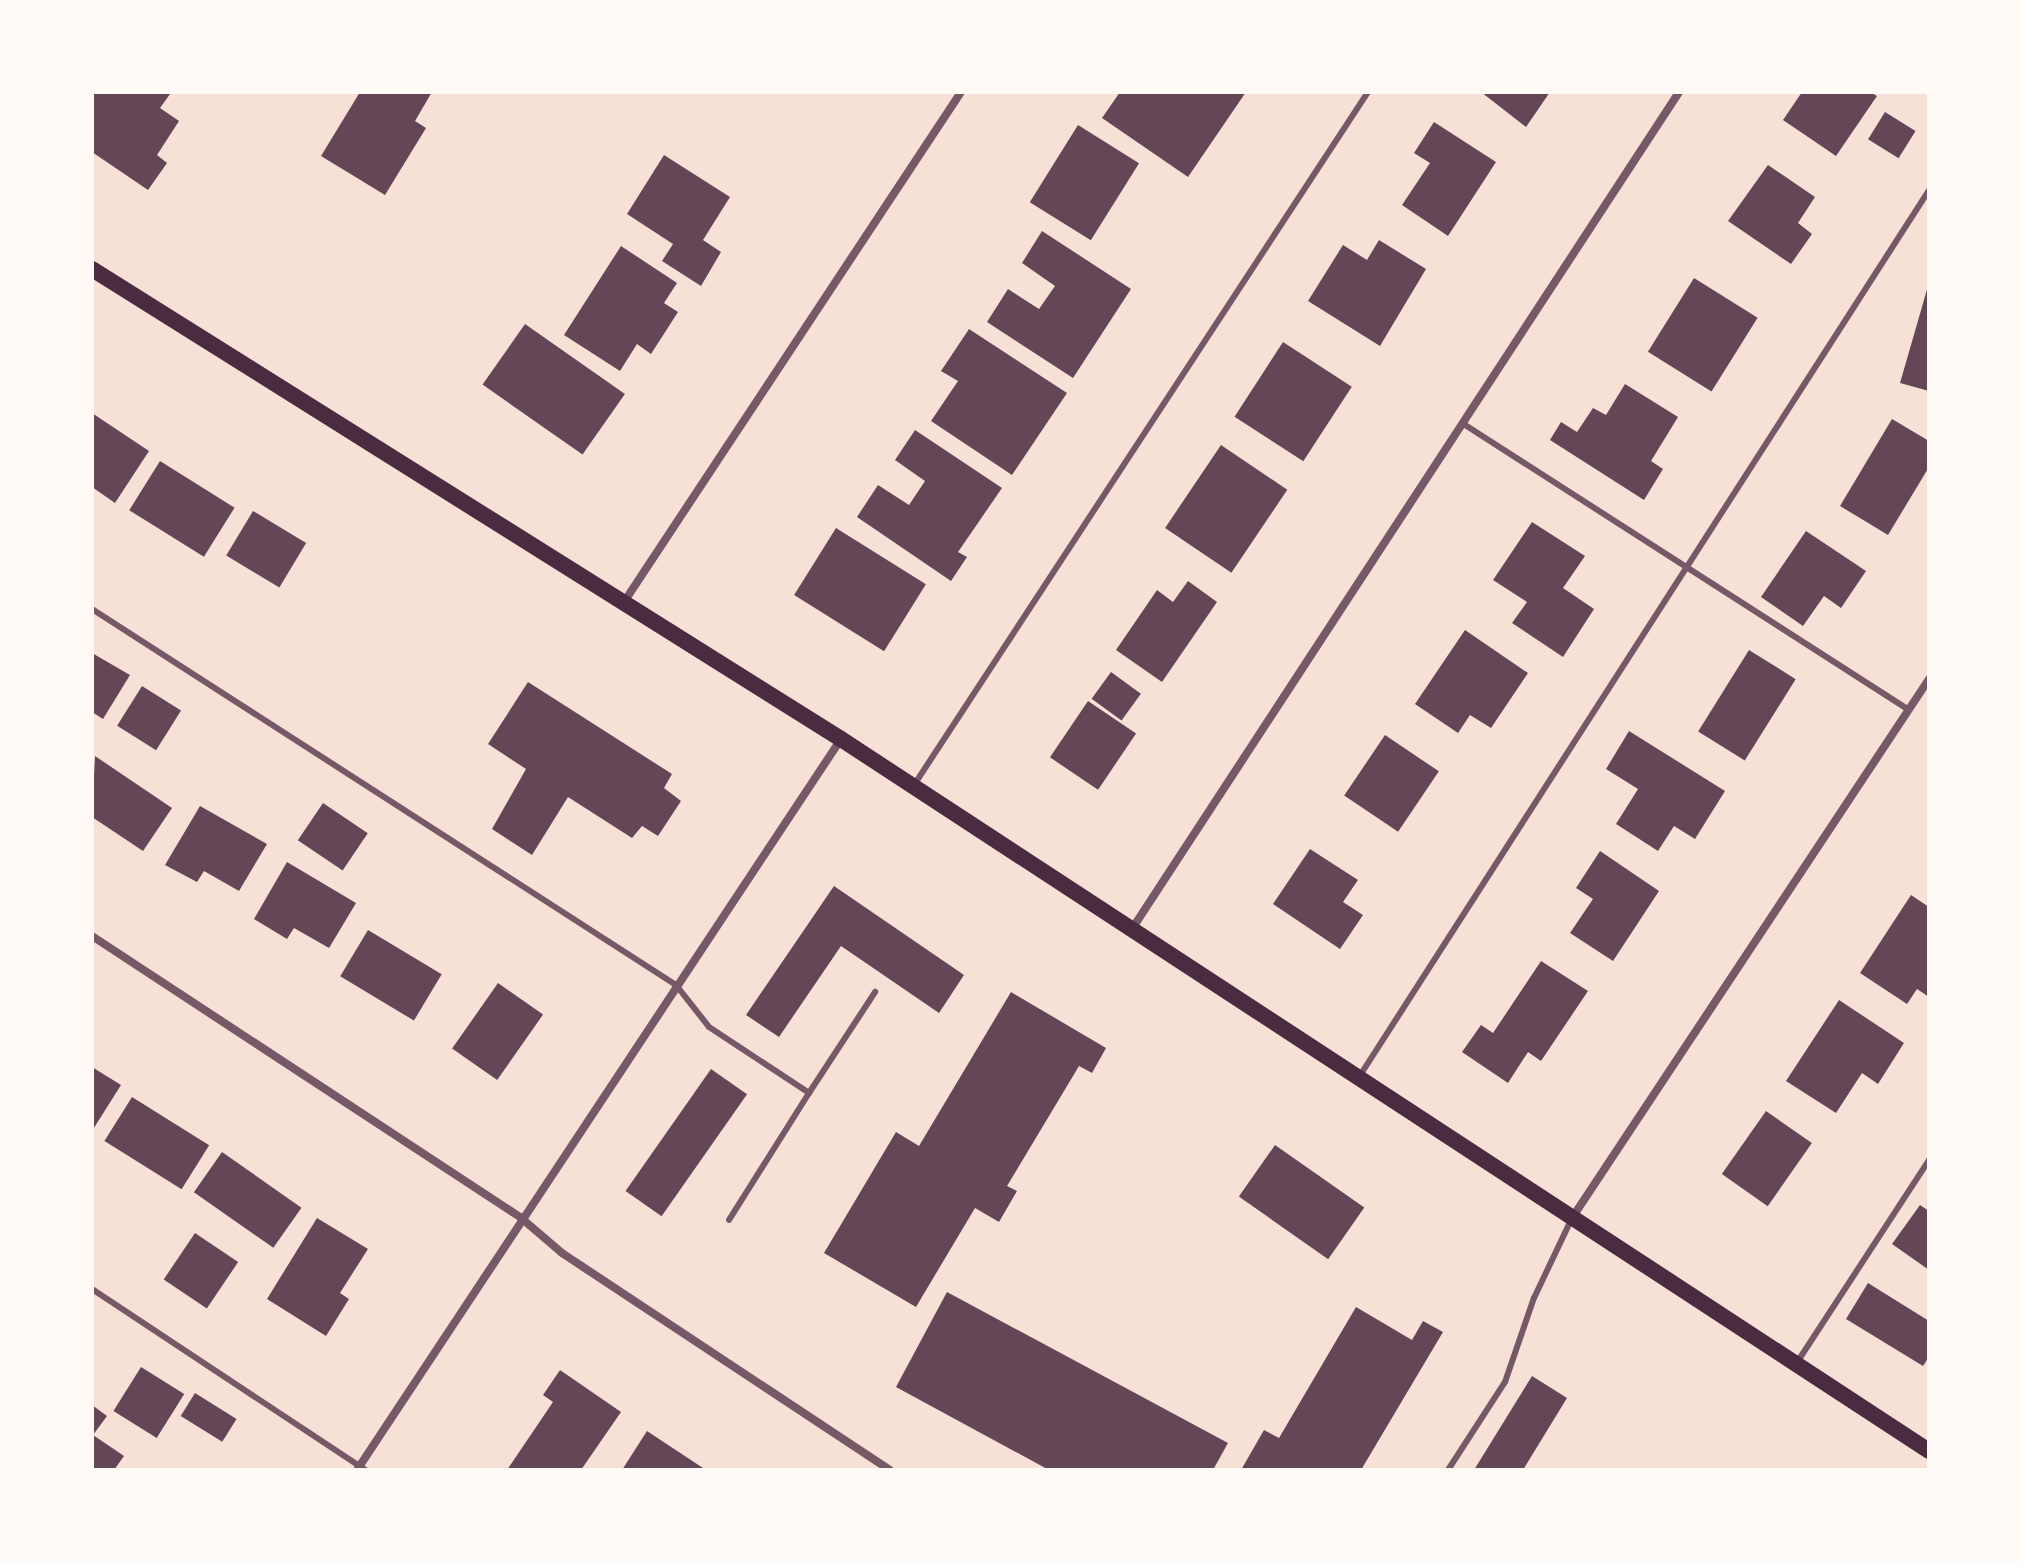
<!DOCTYPE html>
<html>
<head>
<meta charset="utf-8">
<style>
  body { margin:0 }
  #map { position:relative; width:2021px; height:1562px; overflow:hidden; background:#f7e1d7; font-family:Helvetica,sans-serif }
  div>[style] { position:absolute }
  .building>* { inset:0; background:#644757; transform-origin:0 0 }
  .service>* { height:6px; margin:-3px; padding:0 3px; transform-origin:3px; border-radius:3px; background:#755966 }
  .minor>* { height:8px; margin:-4px; padding:0 4px; transform-origin:4px; border-radius:4px; background:#755966 }
  .secondary>* { height:16px; margin:-8px; padding:0 8px; transform-origin:8px; border-radius:8px; background:#4a2c40 }
  span { translate:-50% -50%; white-space:nowrap; text-align:center; line-height:1.15; -webkit-text-stroke:6px #fffaf5; paint-order:stroke }
  .frame { position:absolute; inset:0; border:94px solid #fffaf5; pointer-events:none }
</style>
</head>
<body>
<div id="map">
  <div class="building">
    <i style="clip-path:polygon(92px 92px,170px 94px,160px 108px,179px 121px,157px 155px,167px 163px,148px 190px,92px 152px)"></i>
    <i style="clip-path:polygon(360px 92px,432px 92px,415px 121px,426px 128px,385px 195px,321px 156px)"></i>
    <i style="clip-path:polygon(1120px 92px,1139px 94px,1246px 92px,1188px 177px,1102px 118px)"></i>
    <i style="clip-path:polygon(1481px 92px,1550px 92px,1526px 127px)"></i>
    <i style="clip-path:polygon(1802px 92px,1870px 92px,1877px 96px,1836px 156px,1783px 120px)"></i>
    <i style="left:1885px;top:112px;width:36px;height:32px;rotate:32deg"></i>
    <i style="clip-path:polygon(1434px 122px,1496px 162px,1448px 236px,1402px 205px,1430px 163px,1414px 153px)"></i>
    <i style="left:1078px;top:125px;width:72px;height:91px;rotate:32deg"></i>
    <i style="clip-path:polygon(664px 155px,730px 197px,703px 240px,721px 252px,701px 286px,662px 261px,673px 244px,627px 214px)"></i>
    <i style="clip-path:polygon(1768px 165px,1815px 197px,1798px 223px,1812px 234px,1791px 264px,1728px 221px)"></i>
    <i style="clip-path:polygon(1042px 231px,1131px 289px,1073px 378px,987px 322px,1008px 289px,1039px 309px,1055px 286px,1022px 263px)"></i>
    <i style="clip-path:polygon(1379px 240px,1426px 269px,1380px 346px,1308px 301px,1343px 245px,1367px 260px)"></i>
    <i style="clip-path:polygon(621px 246px,677px 283px,664px 303px,678px 312px,651px 354px,637px 344px,620px 371px,564px 335px)"></i>
    <i style="left:1694px;top:278px;width:75px;height:87px;rotate:32deg"></i>
    <i style="clip-path:polygon(1928px 286px,1929px 287px,1929px 391px,1900px 383px)"></i>
    <i style="left:525px;top:324px;width:122px;height:74px;rotate:35deg"></i>
    <i style="clip-path:polygon(969px 329px,1067px 393px,1012px 475px,931px 421px,958px 381px,941px 371px)"></i>
    <i style="left:1283px;top:342px;width:82px;height:89px;rotate:33deg"></i>
    <i style="clip-path:polygon(1625px 384px,1678px 417px,1651px 461px,1663px 469px,1644px 500px,1550px 440px,1561px 422px,1577px 432px,1593px 408px,1606px 415px)"></i>
    <i style="clip-path:polygon(92px 413px,149px 451px,115px 503px,92px 487px)"></i>
    <i style="clip-path:polygon(1892px 419px,1929px 441px,1929px 467px,1888px 535px,1840px 506px)"></i>
    <i style="clip-path:polygon(915px 430px,1002px 488px,958px 552px,967px 557px,951px 581px,857px 517px,878px 485px,909px 505px,925px 481px,895px 460px)"></i>
    <i style="left:1221px;top:445px;width:80px;height:100px;rotate:34deg"></i>
    <i style="left:160px;top:461px;width:88px;height:58px;rotate:32deg"></i>
    <i style="left:253px;top:511px;width:62px;height:52px;rotate:31deg"></i>
    <i style="clip-path:polygon(1532px 522px,1585px 556px,1563px 588px,1594px 609px,1563px 657px,1512px 623px,1527px 602px,1493px 580px)"></i>
    <i style="left:836px;top:528px;width:106px;height:79px;rotate:32deg"></i>
    <i style="clip-path:polygon(1806px 531px,1866px 571px,1841px 608px,1824px 596px,1803px 626px,1761px 597px)"></i>
    <i style="clip-path:polygon(1188px 581px,1217px 602px,1162px 682px,1116px 650px,1157px 590px,1173px 602px)"></i>
    <i style="clip-path:polygon(1465px 630px,1528px 673px,1491px 728px,1470px 715px,1458px 733px,1415px 704px)"></i>
    <i style="left:1749px;top:650px;width:55px;height:96px;rotate:32deg"></i>
    <i style="clip-path:polygon(92px 653px,130px 675px,103px 719px,92px 712px)"></i>
    <i style="left:1111px;top:672px;width:37px;height:33px;rotate:36deg"></i>
    <i style="clip-path:polygon(528px 682px,672px 774px,664px 788px,681px 801px,658px 836px,642px 826px,632px 838px,568px 797px,532px 855px,492px 829px,526px 769px,488px 744px)"></i>
    <i style="left:142px;top:686px;width:46px;height:47px;rotate:32deg"></i>
    <i style="left:1088px;top:701px;width:58px;height:68px;rotate:34deg"></i>
    <i style="clip-path:polygon(1629px 731px,1725px 791px,1695px 839px,1674px 826px,1658px 851px,1616px 824px,1638px 789px,1606px 769px)"></i>
    <i style="left:1385px;top:735px;width:65px;height:73px;rotate:34deg"></i>
    <i style="clip-path:polygon(95px 756px,172px 808px,143px 851px,92px 817px)"></i>
    <i style="left:323px;top:803px;width:54px;height:45px;rotate:34deg"></i>
    <i style="clip-path:polygon(200px 806px,267px 844px,239px 891px,204px 871px,197px 882px,165px 865px)"></i>
    <i style="clip-path:polygon(1310px 849px,1358px 880px,1343px 902px,1363px 915px,1340px 949px,1273px 904px)"></i>
    <i style="clip-path:polygon(1600px 851px,1659px 891px,1613px 961px,1570px 933px,1593px 899px,1576px 888px)"></i>
    <i style="clip-path:polygon(287px 862px,356px 903px,329px 948px,294px 928px,287px 939px,254px 919px)"></i>
    <i style="clip-path:polygon(834px 886px,964px 975px,939px 1013px,841px 946px,779px 1037px,746px 1015px)"></i>
    <i style="clip-path:polygon(1911px 895px,1929px 907px,1929px 997px,1917px 989px,1907px 1004px,1860px 973px)"></i>
    <i style="left:368px;top:930px;width:86px;height:54px;rotate:31deg"></i>
    <i style="clip-path:polygon(1541px 961px,1588px 991px,1541px 1061px,1528px 1052px,1508px 1083px,1462px 1052px,1481px 1025px,1493px 1033px)"></i>
    <i style="left:498px;top:983px;width:55px;height:80px;rotate:35deg"></i>
    <i style="clip-path:polygon(1011px 992px,1106px 1048px,1092px 1073px,1079px 1066px,1007px 1186px,1017px 1191px,999px 1222px,975px 1208px,916px 1307px,824px 1253px,896px 1132px,919px 1146px)"></i>
    <i style="clip-path:polygon(1839px 1000px,1904px 1043px,1878px 1084px,1862px 1073px,1836px 1113px,1786px 1081px)"></i>
    <i style="clip-path:polygon(92px 1067px,121px 1085px,92px 1131px)"></i>
    <i style="left:711px;top:1069px;width:44px;height:149px;rotate:35deg"></i>
    <i style="left:132px;top:1097px;width:91px;height:52px;rotate:32deg"></i>
    <i style="left:1766px;top:1111px;width:56px;height:77px;rotate:35deg"></i>
    <i style="left:1275px;top:1145px;width:109px;height:63px;rotate:35deg"></i>
    <i style="left:222px;top:1152px;width:97px;height:49px;rotate:35deg"></i>
    <i style="clip-path:polygon(1920px 1205px,1929px 1211px,1929px 1270px,1892px 1244px)"></i>
    <i style="clip-path:polygon(317px 1218px,368px 1249px,340px 1293px,349px 1299px,326px 1336px,267px 1299px)"></i>
    <i style="left:195px;top:1233px;width:52px;height:56px;rotate:34deg"></i>
    <i style="clip-path:polygon(1868px 1283px,1929px 1321px,1929px 1357px,1923px 1366px,1846px 1319px)"></i>
    <i style="clip-path:polygon(947px 1292px,1228px 1443px,1213px 1470px,1049px 1470px,896px 1387px)"></i>
    <i style="clip-path:polygon(1356px 1307px,1412px 1340px,1423px 1321px,1443px 1332px,1361px 1470px,1241px 1470px,1264px 1430px,1279px 1438px)"></i>
    <i style="left:141px;top:1367px;width:51px;height:52px;rotate:32deg"></i>
    <i style="clip-path:polygon(560px 1370px,621px 1412px,581px 1470px,507px 1470px,553px 1402px,543px 1395px)"></i>
    <i style="clip-path:polygon(1532px 1376px,1567px 1398px,1523px 1470px,1474px 1470px)"></i>
    <i style="left:195px;top:1393px;width:49px;height:27px;rotate:32deg"></i>
    <i style="clip-path:polygon(92px 1405px,107px 1416px,93px 1435px,124px 1456px,114px 1470px,92px 1470px)"></i>
    <i style="clip-path:polygon(647px 1431px,706px 1470px,622px 1470px)"></i>
  </div>
  <div class="service">
    <i style="left:1462px;top:423px;width:531px;rotate:32.7deg"></i>
    <i style="left:92px;top:609px;width:695px;rotate:32.77deg"></i>
    <i style="left:676px;top:985px;width:53px;rotate:51.8deg"></i>
    <i style="left:709px;top:1027px;width:120px;rotate:33.4deg"></i>
    <i style="left:809px;top:1093px;width:150px;rotate:122.2deg"></i>
    <i style="left:914px;top:785px;width:828px;rotate:-56.77deg"></i>
    <i style="left:1359px;top:1077px;width:1054px;rotate:-57.27deg"></i>
    <i style="left:809px;top:1093px;width:121px;rotate:-56.8deg"></i>
    <i style="left:92px;top:1289px;width:328px;rotate:33.5deg"></i>
    <i style="left:1796px;top:1364px;width:244px;rotate:-56.9deg"></i>
    <i style="left:1448px;top:1470px;width:105px;rotate:-57.1deg"></i>
    <i style="left:1505px;top:1382px;width:89px;rotate:-71deg"></i>
    <i style="left:1534px;top:1298px;width:89px;rotate:-64.6deg"></i>
  </div>
  <div class="minor">
    <i style="left:624px;top:602px;width:611px;rotate:-56.54deg"></i>
    <i style="left:1132px;top:929px;width:1000px;rotate:-56.83deg"></i>
    <i style="left:92px;top:936px;width:512px;rotate:33.29deg"></i>
    <i style="left:520px;top:1217px;width:55px;rotate:40.6deg"></i>
    <i style="left:562px;top:1253px;width:393px;rotate:33.5deg"></i>
    <i style="left:1572px;top:1218px;width:647px;rotate:-56.48deg"></i>
    <i style="left:357px;top:1470px;width:877px;rotate:-56.49deg"></i>
  </div>
  <div class="secondary">
    <i style="left:92px;top:269px;width:884px;rotate:32.11deg"></i>
    <i style="left:841px;top:739px;width:1300px;rotate:33.2deg"></i>
  </div>
  <div class="frame"></div>
</div>
</body>
</html>
